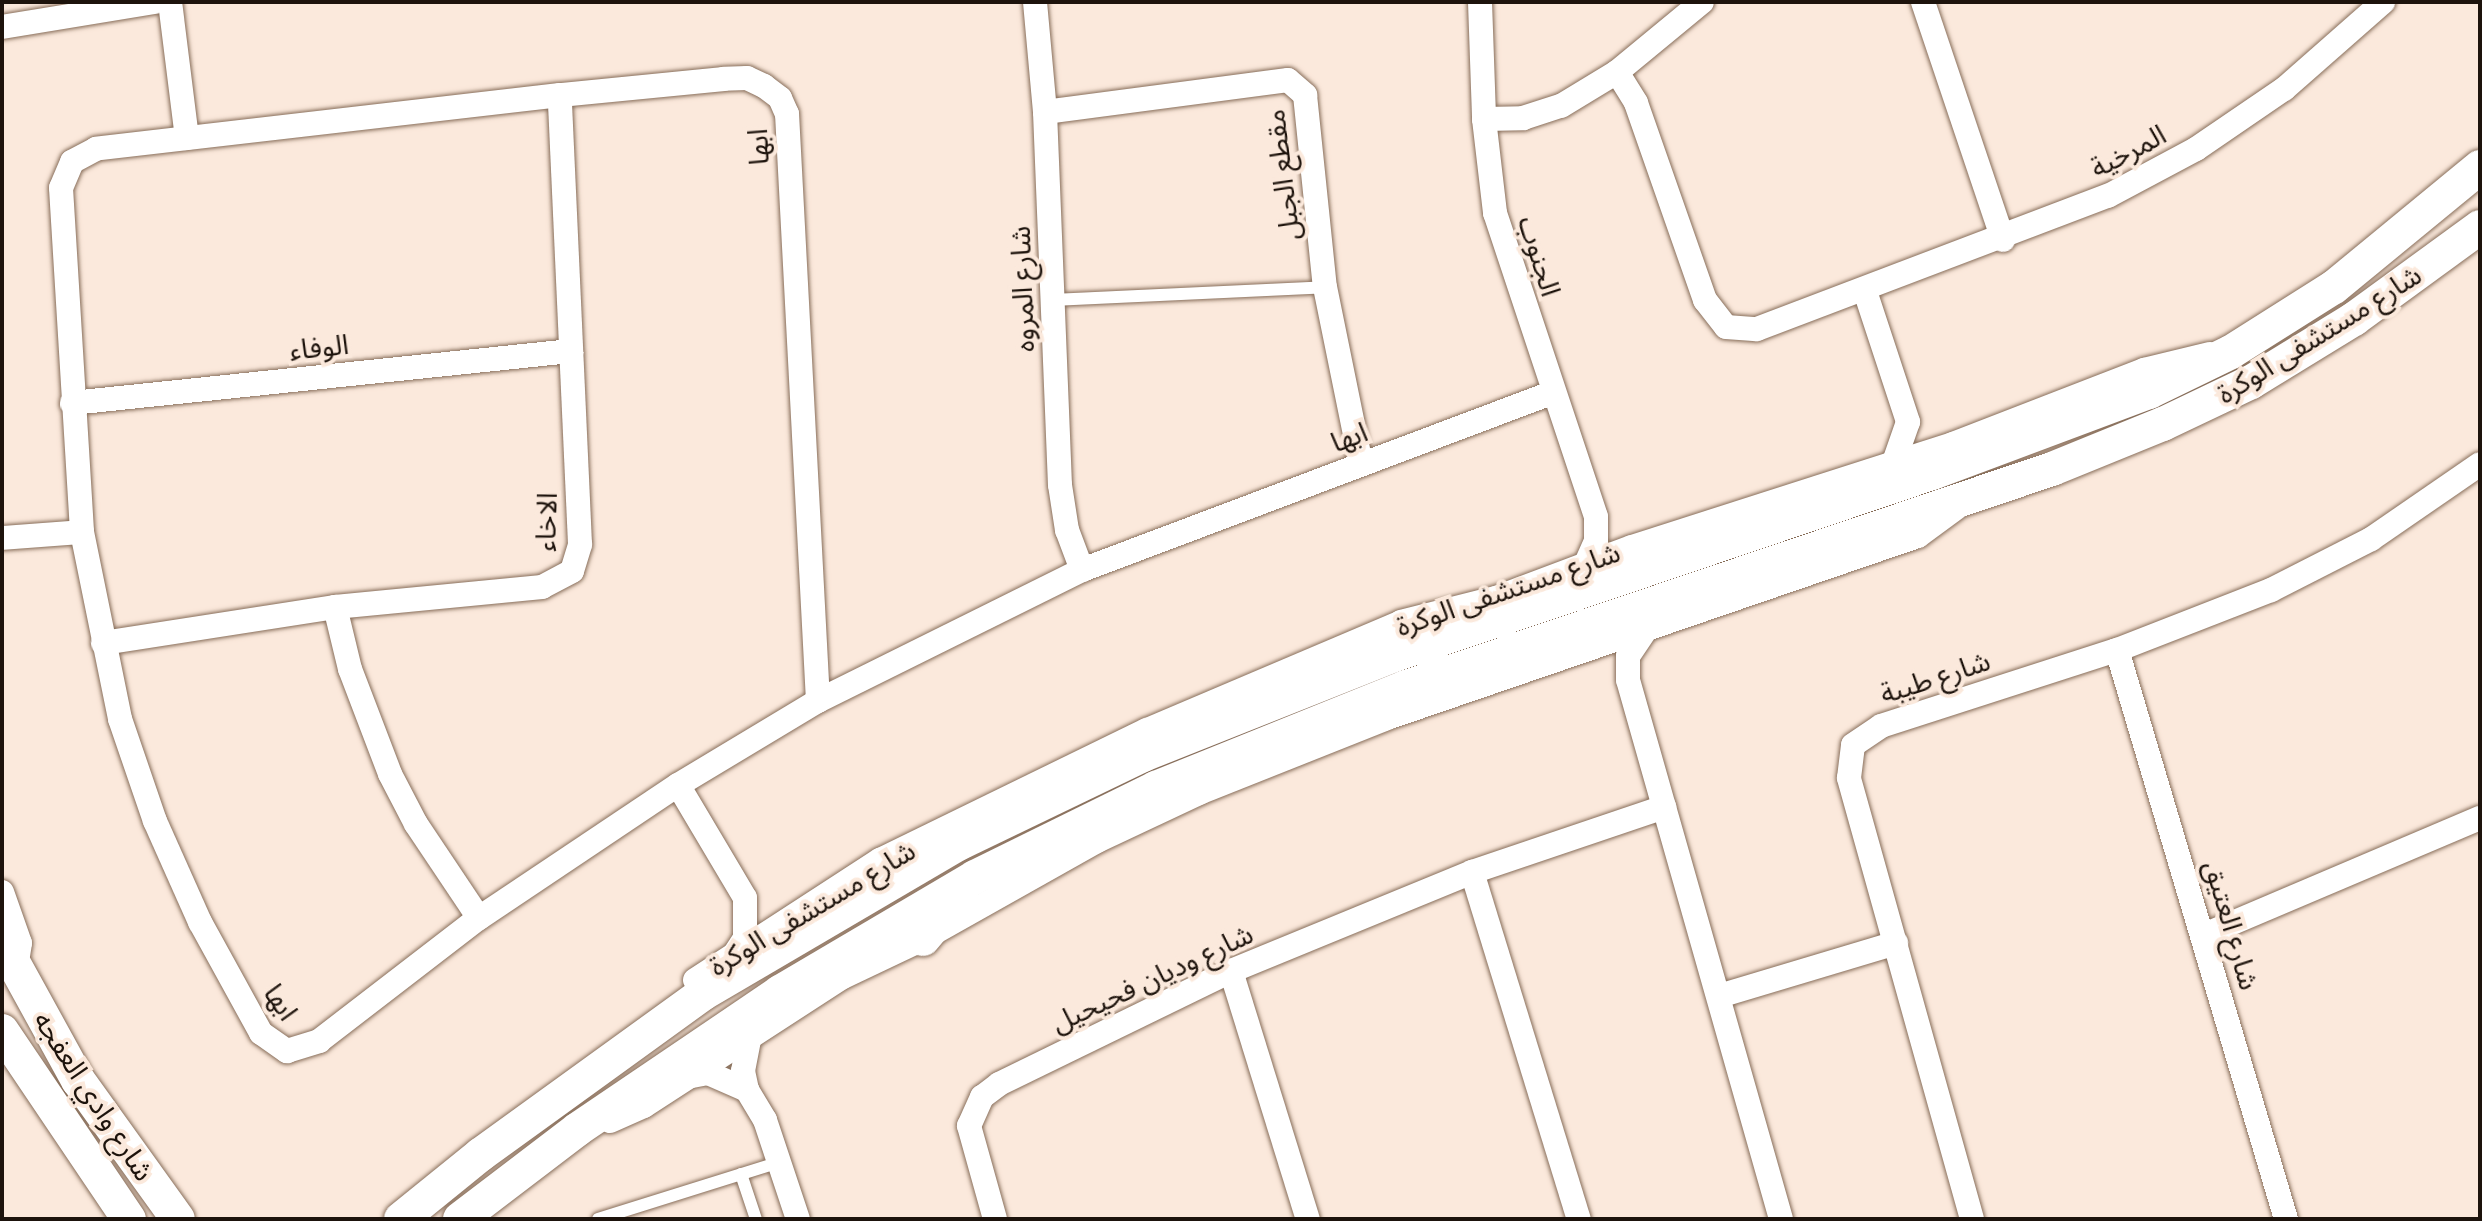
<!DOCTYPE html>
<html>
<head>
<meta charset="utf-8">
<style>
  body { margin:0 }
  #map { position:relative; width:2482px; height:1221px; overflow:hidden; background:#fbe9dc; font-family:"IBM Plex Serif","Noto Sans Arabic",serif }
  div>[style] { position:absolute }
  .roads { filter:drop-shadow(0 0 2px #876d59) drop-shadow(0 0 2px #876d59) }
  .lane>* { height:12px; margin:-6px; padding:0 6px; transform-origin:6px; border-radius:6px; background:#fff }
  .street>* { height:24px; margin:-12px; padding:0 12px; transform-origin:12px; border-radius:12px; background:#fff }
  .secondary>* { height:34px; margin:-17px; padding:0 17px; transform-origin:17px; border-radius:17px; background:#fff }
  span { translate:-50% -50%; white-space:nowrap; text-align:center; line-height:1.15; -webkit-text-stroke:8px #fbe9dc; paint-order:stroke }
  .street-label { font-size:28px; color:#1d130c }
  .frame { position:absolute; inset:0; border:4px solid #1d130c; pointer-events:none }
</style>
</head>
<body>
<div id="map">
  <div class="roads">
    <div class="lane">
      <i style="left:1053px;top:300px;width:272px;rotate:-2.7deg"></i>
      <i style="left:741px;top:1174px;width:47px;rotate:71.6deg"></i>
      <i style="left:598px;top:1219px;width:191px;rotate:-17.4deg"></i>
    </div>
    <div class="street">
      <i style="left:170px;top:2px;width:137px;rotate:82.9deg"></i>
      <i style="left:1035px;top:2px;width:110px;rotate:84.8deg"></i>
      <i style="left:1045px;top:112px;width:373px;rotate:87.7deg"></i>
      <i style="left:1060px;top:485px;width:46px;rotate:81.2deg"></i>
      <i style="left:1067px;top:530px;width:43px;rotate:69.4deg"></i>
      <i style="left:1480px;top:2px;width:117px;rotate:88deg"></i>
      <i style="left:1484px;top:119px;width:95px;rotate:83.3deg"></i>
      <i style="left:1495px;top:213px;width:320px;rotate:71.6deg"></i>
      <i style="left:1596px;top:517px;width:24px;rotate:90deg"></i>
      <i style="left:1596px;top:541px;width:24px;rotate:114deg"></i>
      <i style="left:1923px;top:2px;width:251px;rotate:71.4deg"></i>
      <i style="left:2px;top:27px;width:155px;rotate:-9.3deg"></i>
      <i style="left:1617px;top:72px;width:36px;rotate:58deg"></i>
      <i style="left:1636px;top:103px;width:209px;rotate:70.7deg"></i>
      <i style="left:1705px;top:300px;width:34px;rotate:52deg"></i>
      <i style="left:1726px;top:327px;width:31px;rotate:4deg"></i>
      <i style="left:1757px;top:329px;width:375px;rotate:-20.8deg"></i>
      <i style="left:2108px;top:196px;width:100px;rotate:-28.1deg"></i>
      <i style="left:2196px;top:149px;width:107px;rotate:-34.3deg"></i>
      <i style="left:2284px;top:89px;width:132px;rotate:-41.3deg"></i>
      <i style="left:1045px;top:112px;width:245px;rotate:-7.5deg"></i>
      <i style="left:1288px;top:80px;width:23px;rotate:41deg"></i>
      <i style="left:1305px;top:95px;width:193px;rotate:84.1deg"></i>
      <i style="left:1325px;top:287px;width:181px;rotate:78.5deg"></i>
      <i style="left:1484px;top:119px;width:39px;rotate:-1deg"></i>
      <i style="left:1523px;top:118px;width:40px;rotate:-18deg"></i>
      <i style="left:1561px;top:106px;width:66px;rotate:-31.3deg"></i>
      <i style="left:1617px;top:72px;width:110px;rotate:-39.5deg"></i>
      <i style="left:1865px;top:291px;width:138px;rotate:71.8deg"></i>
      <i style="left:1908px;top:422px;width:42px;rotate:109.3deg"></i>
      <i style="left:72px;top:403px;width:502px;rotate:-5.95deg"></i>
      <i style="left:2px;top:538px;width:80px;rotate:-4.3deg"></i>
      <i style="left:335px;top:607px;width:64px;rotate:76.4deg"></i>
      <i style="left:350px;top:669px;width:112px;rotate:69.1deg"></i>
      <i style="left:390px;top:774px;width:56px;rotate:62.5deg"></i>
      <i style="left:416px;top:824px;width:113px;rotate:56.2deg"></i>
      <i style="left:1647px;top:628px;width:34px;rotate:124deg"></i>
      <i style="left:1628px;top:656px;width:24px;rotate:90deg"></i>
      <i style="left:1628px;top:680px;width:560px;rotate:74.15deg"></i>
      <i style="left:103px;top:643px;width:235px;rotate:-8.8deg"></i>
      <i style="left:335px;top:607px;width:208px;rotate:-5.5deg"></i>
      <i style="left:542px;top:587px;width:34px;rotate:-28deg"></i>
      <i style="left:572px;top:571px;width:28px;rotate:-73deg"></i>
      <i style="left:580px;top:544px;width:449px;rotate:-92.6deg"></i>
      <i style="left:2117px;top:650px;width:594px;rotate:73.46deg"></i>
      <i style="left:818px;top:701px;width:588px;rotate:-93.02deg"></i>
      <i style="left:787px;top:114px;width:17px;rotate:-114deg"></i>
      <i style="left:780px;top:98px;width:20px;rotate:-143deg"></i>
      <i style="left:764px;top:86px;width:19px;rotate:-155deg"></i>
      <i style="left:747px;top:78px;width:23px;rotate:178deg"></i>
      <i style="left:724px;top:79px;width:165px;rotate:174.4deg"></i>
      <i style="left:560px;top:95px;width:467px;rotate:173.4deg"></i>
      <i style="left:96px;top:149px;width:27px;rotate:152deg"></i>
      <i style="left:72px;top:162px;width:28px;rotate:113deg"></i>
      <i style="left:61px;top:188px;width:345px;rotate:86.5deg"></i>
      <i style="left:82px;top:532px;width:191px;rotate:78.5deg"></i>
      <i style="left:120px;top:719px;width:108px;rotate:71.1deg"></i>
      <i style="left:155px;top:821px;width:111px;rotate:66deg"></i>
      <i style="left:200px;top:922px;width:127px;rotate:61.2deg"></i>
      <i style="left:261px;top:1033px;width:32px;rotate:35deg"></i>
      <i style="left:287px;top:1051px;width:34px;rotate:-17deg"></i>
      <i style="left:319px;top:1041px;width:202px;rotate:-37.6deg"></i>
      <i style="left:479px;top:918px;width:239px;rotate:-33.8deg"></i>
      <i style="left:678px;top:785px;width:163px;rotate:-31deg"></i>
      <i style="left:818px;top:701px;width:295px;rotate:-26.4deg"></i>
      <i style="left:1082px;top:570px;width:504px;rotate:-20.66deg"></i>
      <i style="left:678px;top:785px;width:131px;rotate:59.3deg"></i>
      <i style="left:745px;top:898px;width:40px;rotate:90deg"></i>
      <i style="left:745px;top:938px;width:20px;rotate:123deg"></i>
      <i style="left:1472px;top:872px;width:363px;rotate:72.9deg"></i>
      <i style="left:2px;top:892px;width:54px;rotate:70.6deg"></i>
      <i style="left:20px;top:943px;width:25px;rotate:99deg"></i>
      <i style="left:2204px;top:935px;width:300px;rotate:-23deg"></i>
      <i style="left:1231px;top:971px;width:260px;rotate:72.8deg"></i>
      <i style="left:695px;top:980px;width:221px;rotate:-33deg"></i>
      <i style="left:880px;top:860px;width:297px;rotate:-26deg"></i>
      <i style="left:1147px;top:730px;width:276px;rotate:-23deg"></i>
      <i style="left:1401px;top:622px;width:98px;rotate:-14.2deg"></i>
      <i style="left:1496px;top:598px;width:145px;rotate:-20.6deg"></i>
      <i style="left:1632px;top:547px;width:337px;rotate:-17.8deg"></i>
      <i style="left:1953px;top:444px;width:205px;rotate:-21.2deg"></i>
      <i style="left:2144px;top:370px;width:68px;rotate:-13.6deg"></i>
      <i style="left:1719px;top:996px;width:185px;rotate:-16.7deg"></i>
      <i style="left:750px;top:1035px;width:37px;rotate:101deg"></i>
      <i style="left:743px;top:1071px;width:19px;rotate:78deg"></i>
      <i style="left:747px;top:1090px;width:35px;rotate:59deg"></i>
      <i style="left:765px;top:1120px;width:104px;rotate:71.6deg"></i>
      <i style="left:687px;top:1077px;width:21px;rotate:-11deg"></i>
      <i style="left:708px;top:1073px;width:43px;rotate:23.6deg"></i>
      <i style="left:610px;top:1121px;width:37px;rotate:-24deg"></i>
      <i style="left:644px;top:1106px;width:237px;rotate:-33deg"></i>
      <i style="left:843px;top:977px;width:89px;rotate:-25.4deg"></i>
      <i style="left:923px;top:939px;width:200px;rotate:-29.4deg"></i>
      <i style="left:1097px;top:841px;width:113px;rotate:-25.2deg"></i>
      <i style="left:1199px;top:793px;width:202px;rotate:-21.7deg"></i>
      <i style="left:1387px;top:718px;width:561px;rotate:-18.92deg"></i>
      <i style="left:1918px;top:536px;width:47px;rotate:-36.4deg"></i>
      <i style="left:995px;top:1219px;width:97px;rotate:-105.6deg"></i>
      <i style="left:969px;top:1126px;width:32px;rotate:-66deg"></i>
      <i style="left:982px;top:1097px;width:21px;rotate:-37deg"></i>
      <i style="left:999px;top:1084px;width:258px;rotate:-26deg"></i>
      <i style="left:1231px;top:971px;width:261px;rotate:-22.3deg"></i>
      <i style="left:1472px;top:872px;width:203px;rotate:-18.7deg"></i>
      <i style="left:1972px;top:1219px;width:458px;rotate:-105.6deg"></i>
      <i style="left:1849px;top:778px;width:33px;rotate:-83deg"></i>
      <i style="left:1853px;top:745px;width:34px;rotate:-34deg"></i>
      <i style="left:1881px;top:726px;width:248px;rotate:-17.9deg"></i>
      <i style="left:2117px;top:650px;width:165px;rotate:-21.3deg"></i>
      <i style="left:2271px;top:590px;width:112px;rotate:-27deg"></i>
      <i style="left:2371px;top:539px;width:132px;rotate:-34.5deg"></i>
    </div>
    <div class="secondary">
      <i style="left:923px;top:939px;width:59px;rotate:-49.8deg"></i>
      <i style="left:2px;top:942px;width:158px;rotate:61.2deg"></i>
      <i style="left:78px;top:1080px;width:171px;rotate:54.3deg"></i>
      <i style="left:2px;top:1031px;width:227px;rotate:56deg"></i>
      <i style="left:401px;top:1219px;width:102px;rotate:-39deg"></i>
      <i style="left:480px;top:1155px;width:276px;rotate:-35.9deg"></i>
      <i style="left:704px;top:993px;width:297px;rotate:-30.4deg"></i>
      <i style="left:960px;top:843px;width:203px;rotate:-25.7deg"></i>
      <i style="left:1143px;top:755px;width:270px;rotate:-21.7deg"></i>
      <i style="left:1394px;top:655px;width:568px;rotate:-18.69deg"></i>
      <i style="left:1932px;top:473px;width:232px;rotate:-20.5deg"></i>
      <i style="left:2149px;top:392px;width:91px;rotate:-26deg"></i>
      <i style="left:2231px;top:352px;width:122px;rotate:-32.3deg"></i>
      <i style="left:2334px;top:287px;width:189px;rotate:-39.4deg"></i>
      <i style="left:460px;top:1219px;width:148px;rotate:-37.3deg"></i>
      <i style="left:578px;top:1129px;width:244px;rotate:-34.1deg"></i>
      <i style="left:780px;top:992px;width:226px;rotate:-30.5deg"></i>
      <i style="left:975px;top:877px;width:202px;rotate:-26.2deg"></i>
      <i style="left:1156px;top:788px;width:270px;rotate:-22deg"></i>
      <i style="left:1406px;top:687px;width:682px;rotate:-18.65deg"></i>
      <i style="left:2052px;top:469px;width:120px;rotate:-22.1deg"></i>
      <i style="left:2163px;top:424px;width:98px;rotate:-25.5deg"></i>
      <i style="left:2251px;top:382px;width:121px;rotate:-31.5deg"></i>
      <i style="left:2354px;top:319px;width:156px;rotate:-36.1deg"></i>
    </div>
  </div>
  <div class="street-label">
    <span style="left:758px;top:147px;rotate:-93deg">ابها</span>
    <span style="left:2128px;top:151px;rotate:-28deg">المرخية</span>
    <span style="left:1282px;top:175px;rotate:-97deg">مقطع الجبل</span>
    <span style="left:1540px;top:256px;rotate:73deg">الجنوب</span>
    <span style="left:1022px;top:289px;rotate:-92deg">شارع المروه</span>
    <span style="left:2319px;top:334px;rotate:-32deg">شارع مستشفى الوكرة</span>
    <span style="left:319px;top:347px;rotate:-6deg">الوفاء</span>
    <span style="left:1349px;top:437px;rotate:-21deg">ابها</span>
    <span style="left:546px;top:522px;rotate:-88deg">الاخاء</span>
    <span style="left:1508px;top:589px;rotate:-19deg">شارع مستشفى الوكرة</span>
    <span style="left:1935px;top:677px;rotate:-18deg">شارع طيبة</span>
    <span style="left:812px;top:908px;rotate:-31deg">شارع مستشفى الوكرة</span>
    <span style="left:2232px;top:925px;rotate:74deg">شارع العتيق</span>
    <span style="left:1152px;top:978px;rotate:-25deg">شارع وديان فحيحيل</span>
    <span style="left:281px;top:1002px;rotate:56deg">ابها</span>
    <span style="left:94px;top:1096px;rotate:57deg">شارع وادي العفجه</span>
  </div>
  <div class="frame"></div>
</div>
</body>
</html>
